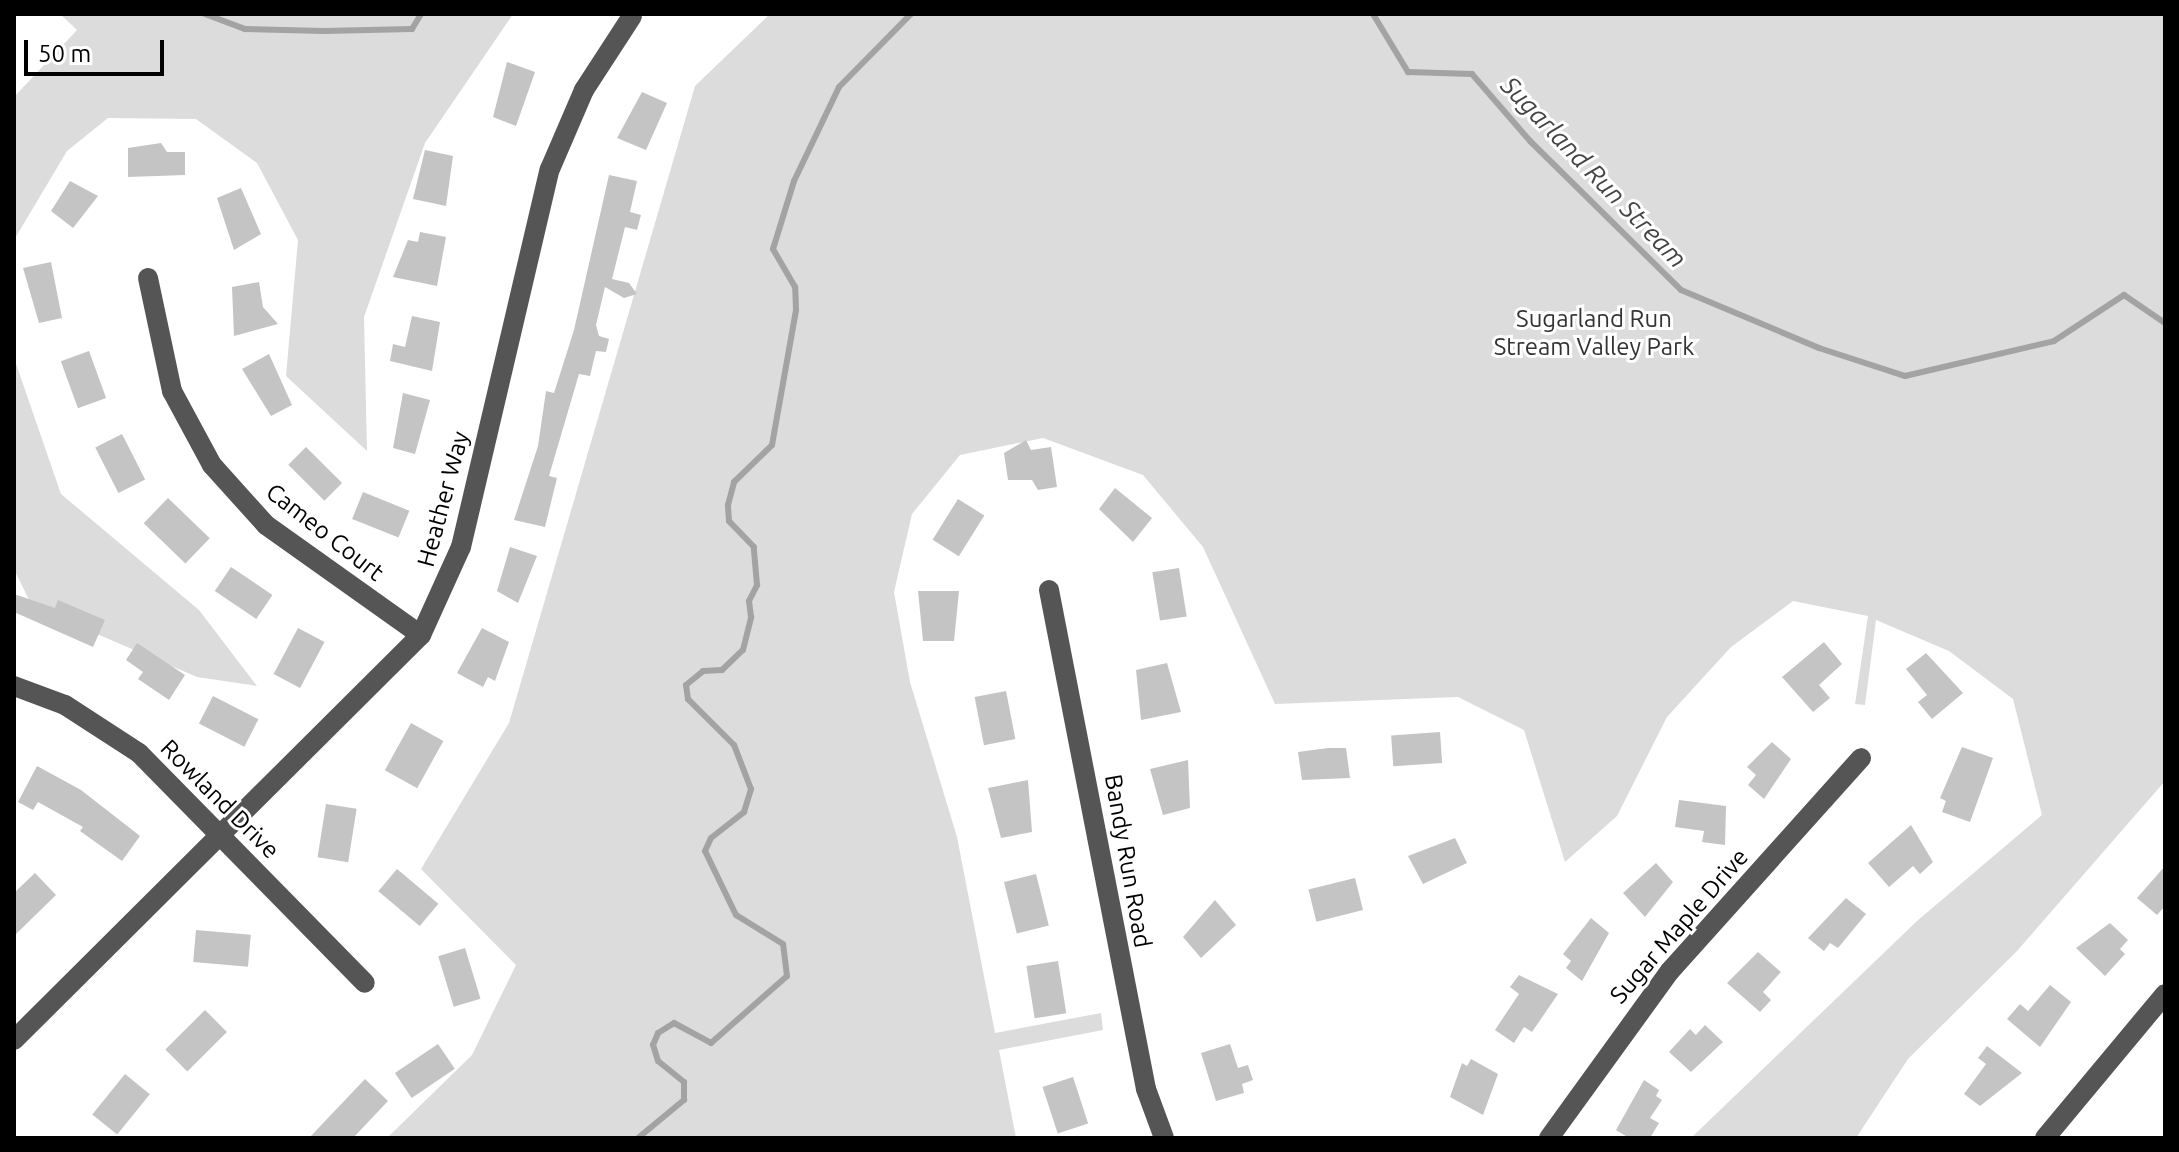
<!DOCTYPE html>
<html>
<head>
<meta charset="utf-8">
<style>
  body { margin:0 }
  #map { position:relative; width:2179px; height:1152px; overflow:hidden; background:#fff; font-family:Ubuntu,sans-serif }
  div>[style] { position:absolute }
  .green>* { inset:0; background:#dcdcdc }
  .stream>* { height:6px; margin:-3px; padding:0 3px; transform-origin:3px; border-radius:3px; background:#a3a3a3 }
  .building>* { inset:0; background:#c4c4c4; transform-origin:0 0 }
  .minor>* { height:20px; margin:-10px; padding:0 10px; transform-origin:10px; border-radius:10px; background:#555 }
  span { translate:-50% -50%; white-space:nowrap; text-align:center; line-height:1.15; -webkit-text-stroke:6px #fff; paint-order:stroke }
  .park-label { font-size:24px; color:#333 }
  .street-label { font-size:24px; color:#000 }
  .water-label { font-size:26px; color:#444; font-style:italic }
  .frame { position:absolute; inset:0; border:16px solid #000; pointer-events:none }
  .scale { position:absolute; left:24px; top:40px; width:140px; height:36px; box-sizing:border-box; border:4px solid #000; border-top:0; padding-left:10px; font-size:24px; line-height:28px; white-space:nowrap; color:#000; -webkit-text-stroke:6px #fff; paint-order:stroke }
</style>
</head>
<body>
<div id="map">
  <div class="green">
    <i style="clip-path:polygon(60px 14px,513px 14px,425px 143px,364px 317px,367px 451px,286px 376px,298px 240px,257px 163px,196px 119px,108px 118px,67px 151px,14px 240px,14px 97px,77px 30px)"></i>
    <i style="clip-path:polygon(770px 14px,2165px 14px,2165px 781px,2017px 951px,1908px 1059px,1856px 1138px,1691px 1138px,1917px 921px,2042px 815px,2013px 699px,1949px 651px,1876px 620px,1865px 705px,1855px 704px,1868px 616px,1793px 601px,1731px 647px,1667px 717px,1617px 816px,1565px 862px,1524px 730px,1458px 697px,1275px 704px,1203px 547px,1143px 475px,1043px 438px,960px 455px,912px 514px,894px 592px,910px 682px,957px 837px,995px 1033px,1101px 1013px,1103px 1030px,999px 1050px,1016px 1138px,387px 1138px,472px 1055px,516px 965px,421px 869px,509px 723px,695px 86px)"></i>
    <i style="clip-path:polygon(14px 358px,61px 494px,199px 610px,257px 686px,197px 677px,32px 606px,14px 569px)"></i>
  </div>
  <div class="stream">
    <i style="left:205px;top:14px;width:43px;rotate:20.6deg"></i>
    <i style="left:245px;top:29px;width:79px;rotate:1.5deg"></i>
    <i style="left:324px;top:31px;width:88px;rotate:-1.3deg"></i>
    <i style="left:412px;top:29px;width:17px;rotate:-59deg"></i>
    <i style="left:1373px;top:14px;width:68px;rotate:58.9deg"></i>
    <i style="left:1408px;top:72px;width:64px;rotate:1.8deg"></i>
    <i style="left:1472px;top:74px;width:89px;rotate:49.1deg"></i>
    <i style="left:1530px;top:141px;width:212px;rotate:44.6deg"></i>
    <i style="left:1681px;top:290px;width:150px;rotate:22.8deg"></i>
    <i style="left:1819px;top:348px;width:90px;rotate:18deg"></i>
    <i style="left:1905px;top:376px;width:153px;rotate:-13.2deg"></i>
    <i style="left:2054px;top:341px;width:84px;rotate:-33.3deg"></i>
    <i style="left:2124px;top:295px;width:50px;rotate:34.3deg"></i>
    <i style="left:638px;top:1138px;width:60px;rotate:-39.6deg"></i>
    <i style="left:684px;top:1100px;width:18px;rotate:-90deg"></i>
    <i style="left:684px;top:1082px;width:33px;rotate:-141deg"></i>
    <i style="left:658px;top:1061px;width:17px;rotate:-107deg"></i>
    <i style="left:653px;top:1045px;width:13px;rotate:-67deg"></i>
    <i style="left:658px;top:1033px;width:19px;rotate:-32deg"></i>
    <i style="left:674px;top:1023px;width:42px;rotate:28.4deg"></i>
    <i style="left:711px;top:1043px;width:101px;rotate:-41.4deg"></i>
    <i style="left:787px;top:976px;width:32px;rotate:-97deg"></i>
    <i style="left:783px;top:944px;width:55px;rotate:-148.3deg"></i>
    <i style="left:736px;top:915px;width:71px;rotate:-115.8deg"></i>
    <i style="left:705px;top:851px;width:14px;rotate:-65deg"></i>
    <i style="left:711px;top:838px;width:42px;rotate:-38.2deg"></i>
    <i style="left:744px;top:812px;width:24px;rotate:-73deg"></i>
    <i style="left:751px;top:789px;width:47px;rotate:-111.1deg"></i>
    <i style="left:734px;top:745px;width:65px;rotate:-135deg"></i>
    <i style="left:688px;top:699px;width:14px;rotate:-98deg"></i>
    <i style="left:686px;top:685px;width:22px;rotate:-39deg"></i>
    <i style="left:703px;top:671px;width:19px;rotate:-3deg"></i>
    <i style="left:722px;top:670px;width:29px;rotate:-44deg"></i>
    <i style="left:743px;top:650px;width:34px;rotate:-76deg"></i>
    <i style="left:751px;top:617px;width:16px;rotate:-97deg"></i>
    <i style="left:749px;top:601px;width:18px;rotate:-63deg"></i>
    <i style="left:757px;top:585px;width:38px;rotate:-95deg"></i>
    <i style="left:754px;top:547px;width:36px;rotate:-134deg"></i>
    <i style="left:729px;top:521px;width:16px;rotate:-94deg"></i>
    <i style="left:728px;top:505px;width:24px;rotate:-75deg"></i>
    <i style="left:734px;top:482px;width:53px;rotate:-44.2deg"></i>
    <i style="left:772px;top:445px;width:137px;rotate:-79.9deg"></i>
    <i style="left:796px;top:310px;width:23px;rotate:-92deg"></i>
    <i style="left:795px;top:287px;width:44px;rotate:-120.1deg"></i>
    <i style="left:773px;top:249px;width:71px;rotate:-72.8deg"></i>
    <i style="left:794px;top:181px;width:104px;rotate:-64.4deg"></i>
    <i style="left:839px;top:87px;width:103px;rotate:-45.4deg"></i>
  </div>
  <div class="building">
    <i style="clip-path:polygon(507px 62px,535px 72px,516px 126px,493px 117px)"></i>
    <i style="clip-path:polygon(642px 92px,667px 103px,646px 150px,617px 138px)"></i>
    <i style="clip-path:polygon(161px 143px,167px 152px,185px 152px,185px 175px,128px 177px,128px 148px)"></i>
    <i style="clip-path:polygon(425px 150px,453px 156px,446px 206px,413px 199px)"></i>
    <i style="clip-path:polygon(609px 175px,637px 181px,630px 212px,641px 215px,637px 230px,625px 227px,612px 279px,629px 283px,637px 294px,624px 298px,605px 287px,596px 325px,599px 336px,609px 339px,606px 352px,596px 351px,590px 376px,579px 374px,549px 476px,557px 478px,545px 527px,514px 520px,538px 446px,546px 391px,554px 393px,574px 330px)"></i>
    <i style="clip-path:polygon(70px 181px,98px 196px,73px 228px,51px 211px)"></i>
    <i style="clip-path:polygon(241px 188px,261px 234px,234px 250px,217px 198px)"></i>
    <i style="clip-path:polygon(420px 232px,446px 237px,437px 286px,393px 277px,408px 240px,418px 242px)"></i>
    <i style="clip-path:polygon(51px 262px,62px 318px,39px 323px,23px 268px)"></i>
    <i style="clip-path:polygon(259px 282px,263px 307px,278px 324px,234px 336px,232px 287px)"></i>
    <i style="clip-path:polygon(412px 316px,440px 322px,432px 371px,390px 361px,393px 344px,405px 347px)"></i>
    <i style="left:89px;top:351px;width:50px;height:30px;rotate:70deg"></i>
    <i style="clip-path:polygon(269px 354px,292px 405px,271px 416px,242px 369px)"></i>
    <i style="clip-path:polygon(403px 393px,430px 400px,415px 454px,393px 448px)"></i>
    <i style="left:122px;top:434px;width:51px;height:30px;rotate:63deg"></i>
    <i style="clip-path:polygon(1026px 440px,1031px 450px,1051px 447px,1057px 487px,1038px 490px,1032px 480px,1008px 480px,1004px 453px)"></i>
    <i style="left:306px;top:447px;width:51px;height:25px;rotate:45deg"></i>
    <i style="clip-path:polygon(1115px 488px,1152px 518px,1133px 542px,1099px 509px)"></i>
    <i style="left:363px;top:492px;width:50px;height:29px;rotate:22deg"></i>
    <i style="left:168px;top:498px;width:58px;height:35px;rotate:44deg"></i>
    <i style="left:958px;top:499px;width:31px;height:48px;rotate:32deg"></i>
    <i style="clip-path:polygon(510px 547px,537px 556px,518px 603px,497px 591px)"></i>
    <i style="left:231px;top:567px;width:50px;height:29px;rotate:34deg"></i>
    <i style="left:1179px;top:568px;width:49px;height:27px;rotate:81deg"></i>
    <i style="clip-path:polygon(918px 591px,959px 591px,954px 641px,923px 641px)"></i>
    <i style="clip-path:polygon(14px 594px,55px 608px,58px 600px,105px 620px,93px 647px,14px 612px)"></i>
    <i style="left:298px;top:628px;width:30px;height:52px;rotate:28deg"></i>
    <i style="clip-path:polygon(482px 628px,509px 642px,495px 681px,488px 677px,483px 687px,457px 673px)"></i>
    <i style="clip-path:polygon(1824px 642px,1842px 664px,1819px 685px,1830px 698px,1813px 712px,1782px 677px)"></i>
    <i style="clip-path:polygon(137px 643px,185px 675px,169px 700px,138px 679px,143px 672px,126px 660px)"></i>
    <i style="clip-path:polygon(1926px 653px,1963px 693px,1932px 719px,1918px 702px,1927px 695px,1906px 669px)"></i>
    <i style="clip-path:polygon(1167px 663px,1181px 712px,1141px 720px,1136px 670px)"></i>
    <i style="left:1006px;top:691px;width:49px;height:32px;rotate:79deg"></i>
    <i style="left:213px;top:696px;width:51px;height:31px;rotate:27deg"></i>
    <i style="left:411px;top:723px;width:37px;height:54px;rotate:29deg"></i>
    <i style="left:1440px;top:732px;width:31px;height:49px;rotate:86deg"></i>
    <i style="clip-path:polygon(1772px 742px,1791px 759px,1764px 799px,1748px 785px,1756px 775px,1747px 767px)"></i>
    <i style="clip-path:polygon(1962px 747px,1993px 758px,1970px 822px,1942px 812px,1946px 801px,1940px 798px)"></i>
    <i style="clip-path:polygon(1328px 748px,1346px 748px,1350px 778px,1302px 780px,1298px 752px)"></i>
    <i style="clip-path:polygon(1188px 760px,1190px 808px,1163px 815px,1150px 769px)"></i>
    <i style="clip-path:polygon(37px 766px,81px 790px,140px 836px,122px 861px,80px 831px,83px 827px,38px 802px,33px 810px,18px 802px)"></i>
    <i style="clip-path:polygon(1028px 780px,1032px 832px,1001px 838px,988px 788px)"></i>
    <i style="clip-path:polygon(1679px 800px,1726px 806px,1725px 845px,1702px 842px,1704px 831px,1675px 827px)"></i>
    <i style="left:326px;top:804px;width:31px;height:54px;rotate:9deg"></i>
    <i style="clip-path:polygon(1911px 825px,1933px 862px,1920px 874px,1913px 866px,1889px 887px,1868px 863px)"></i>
    <i style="clip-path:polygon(1455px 838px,1467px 863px,1423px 884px,1408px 856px)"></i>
    <i style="clip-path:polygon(1656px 863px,1673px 882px,1645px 917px,1623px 893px)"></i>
    <i style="clip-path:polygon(2165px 866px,2165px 906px,2157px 915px,2137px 898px)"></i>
    <i style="left:397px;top:869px;width:54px;height:29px;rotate:40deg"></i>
    <i style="clip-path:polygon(35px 873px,56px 895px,14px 936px,14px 893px)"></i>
    <i style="left:1036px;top:874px;width:53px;height:33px;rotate:76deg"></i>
    <i style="left:1355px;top:878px;width:33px;height:48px;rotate:76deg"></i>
    <i style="clip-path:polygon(1846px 898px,1866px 914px,1838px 948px,1830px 943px,1824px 951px,1808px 938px)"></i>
    <i style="clip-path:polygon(1215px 900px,1236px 925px,1201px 958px,1183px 937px)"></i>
    <i style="clip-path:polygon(1591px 918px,1609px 933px,1582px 981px,1566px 968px,1571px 961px,1563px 954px)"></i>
    <i style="clip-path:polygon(2110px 923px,2128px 940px,2120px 949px,2125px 954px,2105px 976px,2076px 948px)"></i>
    <i style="left:196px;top:930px;width:55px;height:32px;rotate:5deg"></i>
    <i style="left:465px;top:948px;width:53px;height:28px;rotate:73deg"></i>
    <i style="clip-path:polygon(1758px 952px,1781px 972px,1763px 992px,1771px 1000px,1760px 1012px,1727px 983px)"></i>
    <i style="left:1058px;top:961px;width:53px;height:32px;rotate:81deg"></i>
    <i style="clip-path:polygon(1519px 975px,1558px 994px,1532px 1032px,1524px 1027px,1514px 1043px,1495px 1030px,1519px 994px,1510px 987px)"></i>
    <i style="clip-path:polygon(2050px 985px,2071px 1002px,2040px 1047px,2007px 1019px,2020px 1004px,2028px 1011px)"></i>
    <i style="left:205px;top:1010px;width:31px;height:56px;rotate:45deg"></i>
    <i style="clip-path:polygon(1705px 1025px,1723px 1042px,1691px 1072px,1669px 1052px,1690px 1029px,1696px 1035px)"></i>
    <i style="left:438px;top:1044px;width:30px;height:52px;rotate:56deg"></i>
    <i style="clip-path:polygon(1230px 1044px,1238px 1068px,1248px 1065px,1253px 1080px,1242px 1084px,1244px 1093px,1216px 1101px,1201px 1053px)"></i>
    <i style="clip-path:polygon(1987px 1046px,2022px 1073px,1980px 1106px,1964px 1094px,1986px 1064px,1978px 1058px)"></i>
    <i style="clip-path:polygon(1471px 1059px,1498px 1074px,1483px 1115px,1450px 1097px,1462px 1063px,1467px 1066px)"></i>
    <i style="left:125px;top:1074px;width:32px;height:52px;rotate:39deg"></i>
    <i style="left:1073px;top:1077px;width:49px;height:32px;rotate:72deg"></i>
    <i style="clip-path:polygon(365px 1079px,388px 1101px,353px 1138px,309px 1138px)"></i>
    <i style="clip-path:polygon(1644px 1080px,1659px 1090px,1656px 1096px,1662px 1100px,1650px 1118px,1659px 1123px,1650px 1138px,1629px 1138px,1616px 1130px)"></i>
  </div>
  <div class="minor">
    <i style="left:148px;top:278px;width:116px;rotate:78deg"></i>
    <i style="left:172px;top:391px;width:84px;rotate:61.6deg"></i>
    <i style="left:212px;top:465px;width:81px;rotate:48deg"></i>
    <i style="left:266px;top:525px;width:190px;rotate:35.4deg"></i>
    <i style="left:1049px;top:590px;width:508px;rotate:79deg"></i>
    <i style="left:1146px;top:1089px;width:52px;rotate:69.8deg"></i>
    <i style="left:14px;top:686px;width:54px;rotate:20.4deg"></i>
    <i style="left:65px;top:705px;width:88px;rotate:33deg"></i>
    <i style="left:139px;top:753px;width:322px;rotate:45.5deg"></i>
    <i style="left:14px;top:1040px;width:574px;rotate:-44.86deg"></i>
    <i style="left:421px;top:635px;width:97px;rotate:-65.6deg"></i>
    <i style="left:461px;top:547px;width:388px;rotate:-76.8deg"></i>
    <i style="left:550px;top:169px;width:86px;rotate:-66.7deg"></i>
    <i style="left:584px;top:90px;width:88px;rotate:-57deg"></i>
    <i style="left:1549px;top:1138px;width:206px;rotate:-54.1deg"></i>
    <i style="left:1670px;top:971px;width:286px;rotate:-48.1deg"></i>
    <i style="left:2045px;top:1138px;width:187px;rotate:-50.2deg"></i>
  </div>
  <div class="park-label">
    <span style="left:1594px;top:333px">Sugarland Run<br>Stream Valley Park</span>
  </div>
  <div class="street-label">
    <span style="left:443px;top:499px;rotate:-75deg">Heather Way</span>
    <span style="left:325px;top:532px;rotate:38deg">Cameo Court</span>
    <span style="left:220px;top:799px;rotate:45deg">Rowland Drive</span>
    <span style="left:1128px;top:861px;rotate:80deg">Bandy Run Road</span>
    <span style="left:1679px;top:926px;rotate:-49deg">Sugar Maple Drive</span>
  </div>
  <div class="water-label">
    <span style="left:1594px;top:172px;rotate:46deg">Sugarland Run Stream</span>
  </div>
  <div class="frame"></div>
  <div class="scale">50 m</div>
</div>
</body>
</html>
